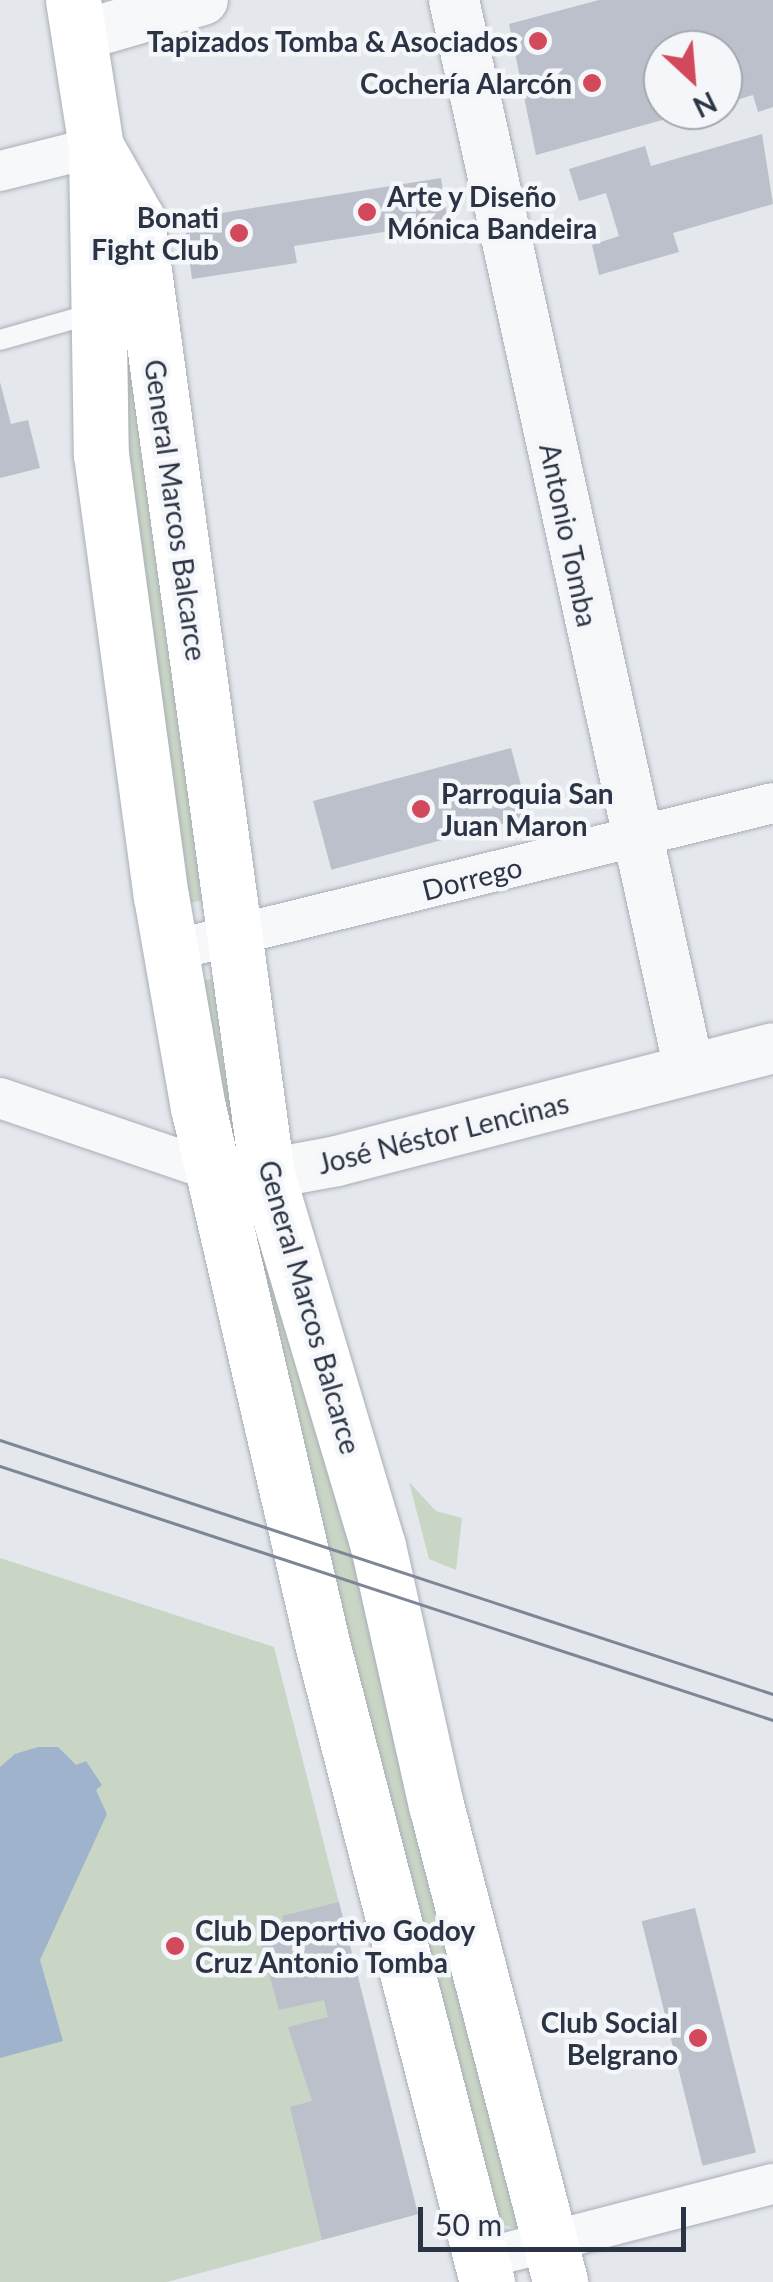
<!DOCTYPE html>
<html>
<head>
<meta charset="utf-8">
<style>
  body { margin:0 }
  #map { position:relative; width:773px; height:2282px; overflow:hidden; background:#e4e7ec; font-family:Lato,sans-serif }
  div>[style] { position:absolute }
  .green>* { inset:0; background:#c9d6c5; transform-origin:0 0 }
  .water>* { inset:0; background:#9fb4cc }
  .building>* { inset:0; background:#bbc0ca; transform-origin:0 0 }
  .roads { filter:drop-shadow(0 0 2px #a9aeb7) drop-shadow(0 0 2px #a9aeb7) }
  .service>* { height:20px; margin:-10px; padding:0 10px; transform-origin:10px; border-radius:10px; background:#f7f8fa }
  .minor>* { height:40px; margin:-20px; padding:0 20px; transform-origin:20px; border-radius:20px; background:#f7f8fa }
  .tertiary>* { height:50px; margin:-25px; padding:0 25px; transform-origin:25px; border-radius:25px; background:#f7f8fa }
  .secondary>* { height:55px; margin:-27.5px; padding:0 27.5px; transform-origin:27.5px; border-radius:27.5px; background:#fff }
  .tram>* { height:2.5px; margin:-1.25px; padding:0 1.25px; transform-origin:1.25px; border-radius:1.25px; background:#7d8696 }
  .dots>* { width:28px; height:28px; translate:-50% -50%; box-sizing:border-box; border:5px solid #f4f6f9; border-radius:50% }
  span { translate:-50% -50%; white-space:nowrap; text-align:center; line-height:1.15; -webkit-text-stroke:9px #f4f6f9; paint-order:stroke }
  .poi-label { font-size:28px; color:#2b3445; font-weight:700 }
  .right { translate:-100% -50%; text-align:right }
  .left { translate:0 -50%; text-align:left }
  .street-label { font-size:28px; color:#2b3445 }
  .north { position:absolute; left:643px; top:30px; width:100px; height:100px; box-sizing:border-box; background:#f4f6f9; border:2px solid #a4a8b1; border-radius:50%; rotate:154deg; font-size:28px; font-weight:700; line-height:40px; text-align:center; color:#2b3445 }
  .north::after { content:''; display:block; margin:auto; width:35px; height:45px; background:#d1495b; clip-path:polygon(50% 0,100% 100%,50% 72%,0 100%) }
  .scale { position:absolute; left:418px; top:2207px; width:268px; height:45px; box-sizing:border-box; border:5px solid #2b3445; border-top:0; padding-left:12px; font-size:30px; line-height:35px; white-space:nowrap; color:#2b3445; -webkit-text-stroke:8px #f4f6f9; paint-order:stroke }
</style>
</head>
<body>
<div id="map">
  <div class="green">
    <i style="clip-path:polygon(122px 256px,204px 900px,184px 904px,126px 471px)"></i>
    <i style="left:218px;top:978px;width:142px;height:21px;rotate:81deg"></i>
    <i style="clip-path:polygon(252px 1218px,274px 1251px,525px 2225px,516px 2228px,501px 2225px,390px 1813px)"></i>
    <i style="clip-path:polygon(409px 1482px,436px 1511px,462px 1518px,456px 1570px,429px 1559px)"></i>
    <i style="clip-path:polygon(0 1558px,274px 1647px,418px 2214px,167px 2282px,0 2282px)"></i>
  </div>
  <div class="water">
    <i style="clip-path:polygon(38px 1747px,58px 1747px,76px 1765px,86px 1761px,102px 1785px,96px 1790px,107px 1814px,40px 1960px,63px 2041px,0 2058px,0 1767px,15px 1754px)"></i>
  </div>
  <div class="building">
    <i style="clip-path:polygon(599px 0,773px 0,773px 107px,758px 112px,753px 95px,723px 104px,723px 50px,663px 50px,663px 110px,695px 111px,536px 155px,509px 24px)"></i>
    <i style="clip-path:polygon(762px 134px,773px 204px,673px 233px,679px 252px,599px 275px,592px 245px,619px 236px,606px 193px,579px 201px,569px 169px,645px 146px,651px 166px)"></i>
    <i style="clip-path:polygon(441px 178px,448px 222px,294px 246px,297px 263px,192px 279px,184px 219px)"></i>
    <i style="clip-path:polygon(0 382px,11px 424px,28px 420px,40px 468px,0 478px)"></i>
    <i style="left:511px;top:748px;width:71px;height:205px;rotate:75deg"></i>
    <i style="clip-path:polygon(339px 1902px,418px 2214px,322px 2240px,290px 2107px,312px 2101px,288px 2027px,328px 2017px,324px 2000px,279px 2010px,258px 1933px,285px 1927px,282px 1916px)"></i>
    <i style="left:695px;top:1908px;width:252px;height:55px;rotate:76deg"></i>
  </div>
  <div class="roads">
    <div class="service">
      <i style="left:0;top:340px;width:99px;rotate:-15.9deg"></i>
    </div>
    <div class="minor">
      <i style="left:0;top:171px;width:99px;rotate:-14deg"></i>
      <i style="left:170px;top:951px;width:621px;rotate:-13.79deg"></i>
      <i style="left:0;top:1098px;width:222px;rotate:18.9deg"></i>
      <i style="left:482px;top:2259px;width:301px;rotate:-14.5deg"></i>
    </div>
    <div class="tertiary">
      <i style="left:454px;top:0;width:1095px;rotate:77.6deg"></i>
      <i style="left:79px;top:36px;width:129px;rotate:-16.2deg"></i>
      <i style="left:229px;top:1173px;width:38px;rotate:2deg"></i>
      <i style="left:267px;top:1174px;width:71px;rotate:-10.5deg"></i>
      <i style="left:337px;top:1161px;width:450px;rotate:-14.5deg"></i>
    </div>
    <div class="secondary">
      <i style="left:73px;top:0;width:149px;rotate:81.1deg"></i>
      <i style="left:96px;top:147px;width:307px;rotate:89.1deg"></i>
      <i style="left:101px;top:454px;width:446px;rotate:82.3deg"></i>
      <i style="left:161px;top:896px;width:214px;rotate:80.1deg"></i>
      <i style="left:198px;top:1107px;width:550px;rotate:76.97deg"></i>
      <i style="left:322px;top:1643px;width:660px;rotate:75.52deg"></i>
      <i style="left:96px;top:147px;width:83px;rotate:60.3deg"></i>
      <i style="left:137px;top:219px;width:964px;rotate:82.25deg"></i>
      <i style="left:267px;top:1174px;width:388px;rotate:73.4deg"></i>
      <i style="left:378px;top:1546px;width:265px;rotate:77.4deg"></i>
      <i style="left:436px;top:1805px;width:493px;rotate:75.4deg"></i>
    </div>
  </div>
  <div class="tram">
    <i style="left:0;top:1440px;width:814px;rotate:18.19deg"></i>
    <i style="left:0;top:1466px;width:814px;rotate:18.19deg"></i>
  </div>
  <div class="dots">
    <i style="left:538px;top:41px;background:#d1495b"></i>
    <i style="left:592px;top:83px;background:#d1495b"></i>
    <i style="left:367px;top:212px;background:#d1495b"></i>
    <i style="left:239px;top:233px;background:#d1495b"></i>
    <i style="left:421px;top:809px;background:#d1495b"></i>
    <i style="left:175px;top:1946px;background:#d1495b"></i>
    <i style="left:698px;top:2038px;background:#d1495b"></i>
  </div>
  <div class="poi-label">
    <span class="right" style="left:518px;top:41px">Tapizados Tomba &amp; Asociados</span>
    <span class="right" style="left:572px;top:83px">Cochería Alarcón</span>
    <span class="left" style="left:387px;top:212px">Arte y Diseño<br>Mónica Bandeira</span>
    <span class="right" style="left:219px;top:233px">Bonati<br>Fight Club</span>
    <span class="left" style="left:441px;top:809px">Parroquia San<br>Juan Maron</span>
    <span class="left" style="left:195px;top:1946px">Club Deportivo Godoy<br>Cruz Antonio Tomba</span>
    <span class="right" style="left:678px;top:2038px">Club Social<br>Belgrano</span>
  </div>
  <div class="street-label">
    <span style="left:176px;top:510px;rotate:82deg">General Marcos Balcarce</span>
    <span style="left:569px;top:535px;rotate:78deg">Antonio Tomba</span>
    <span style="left:472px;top:878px;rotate:-14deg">Dorrego</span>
    <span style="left:443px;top:1133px;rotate:-14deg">José Néstor Lencinas</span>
    <span style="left:310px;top:1307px;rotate:74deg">General Marcos Balcarce</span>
  </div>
  <div class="north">N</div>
  <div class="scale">50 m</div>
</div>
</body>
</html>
